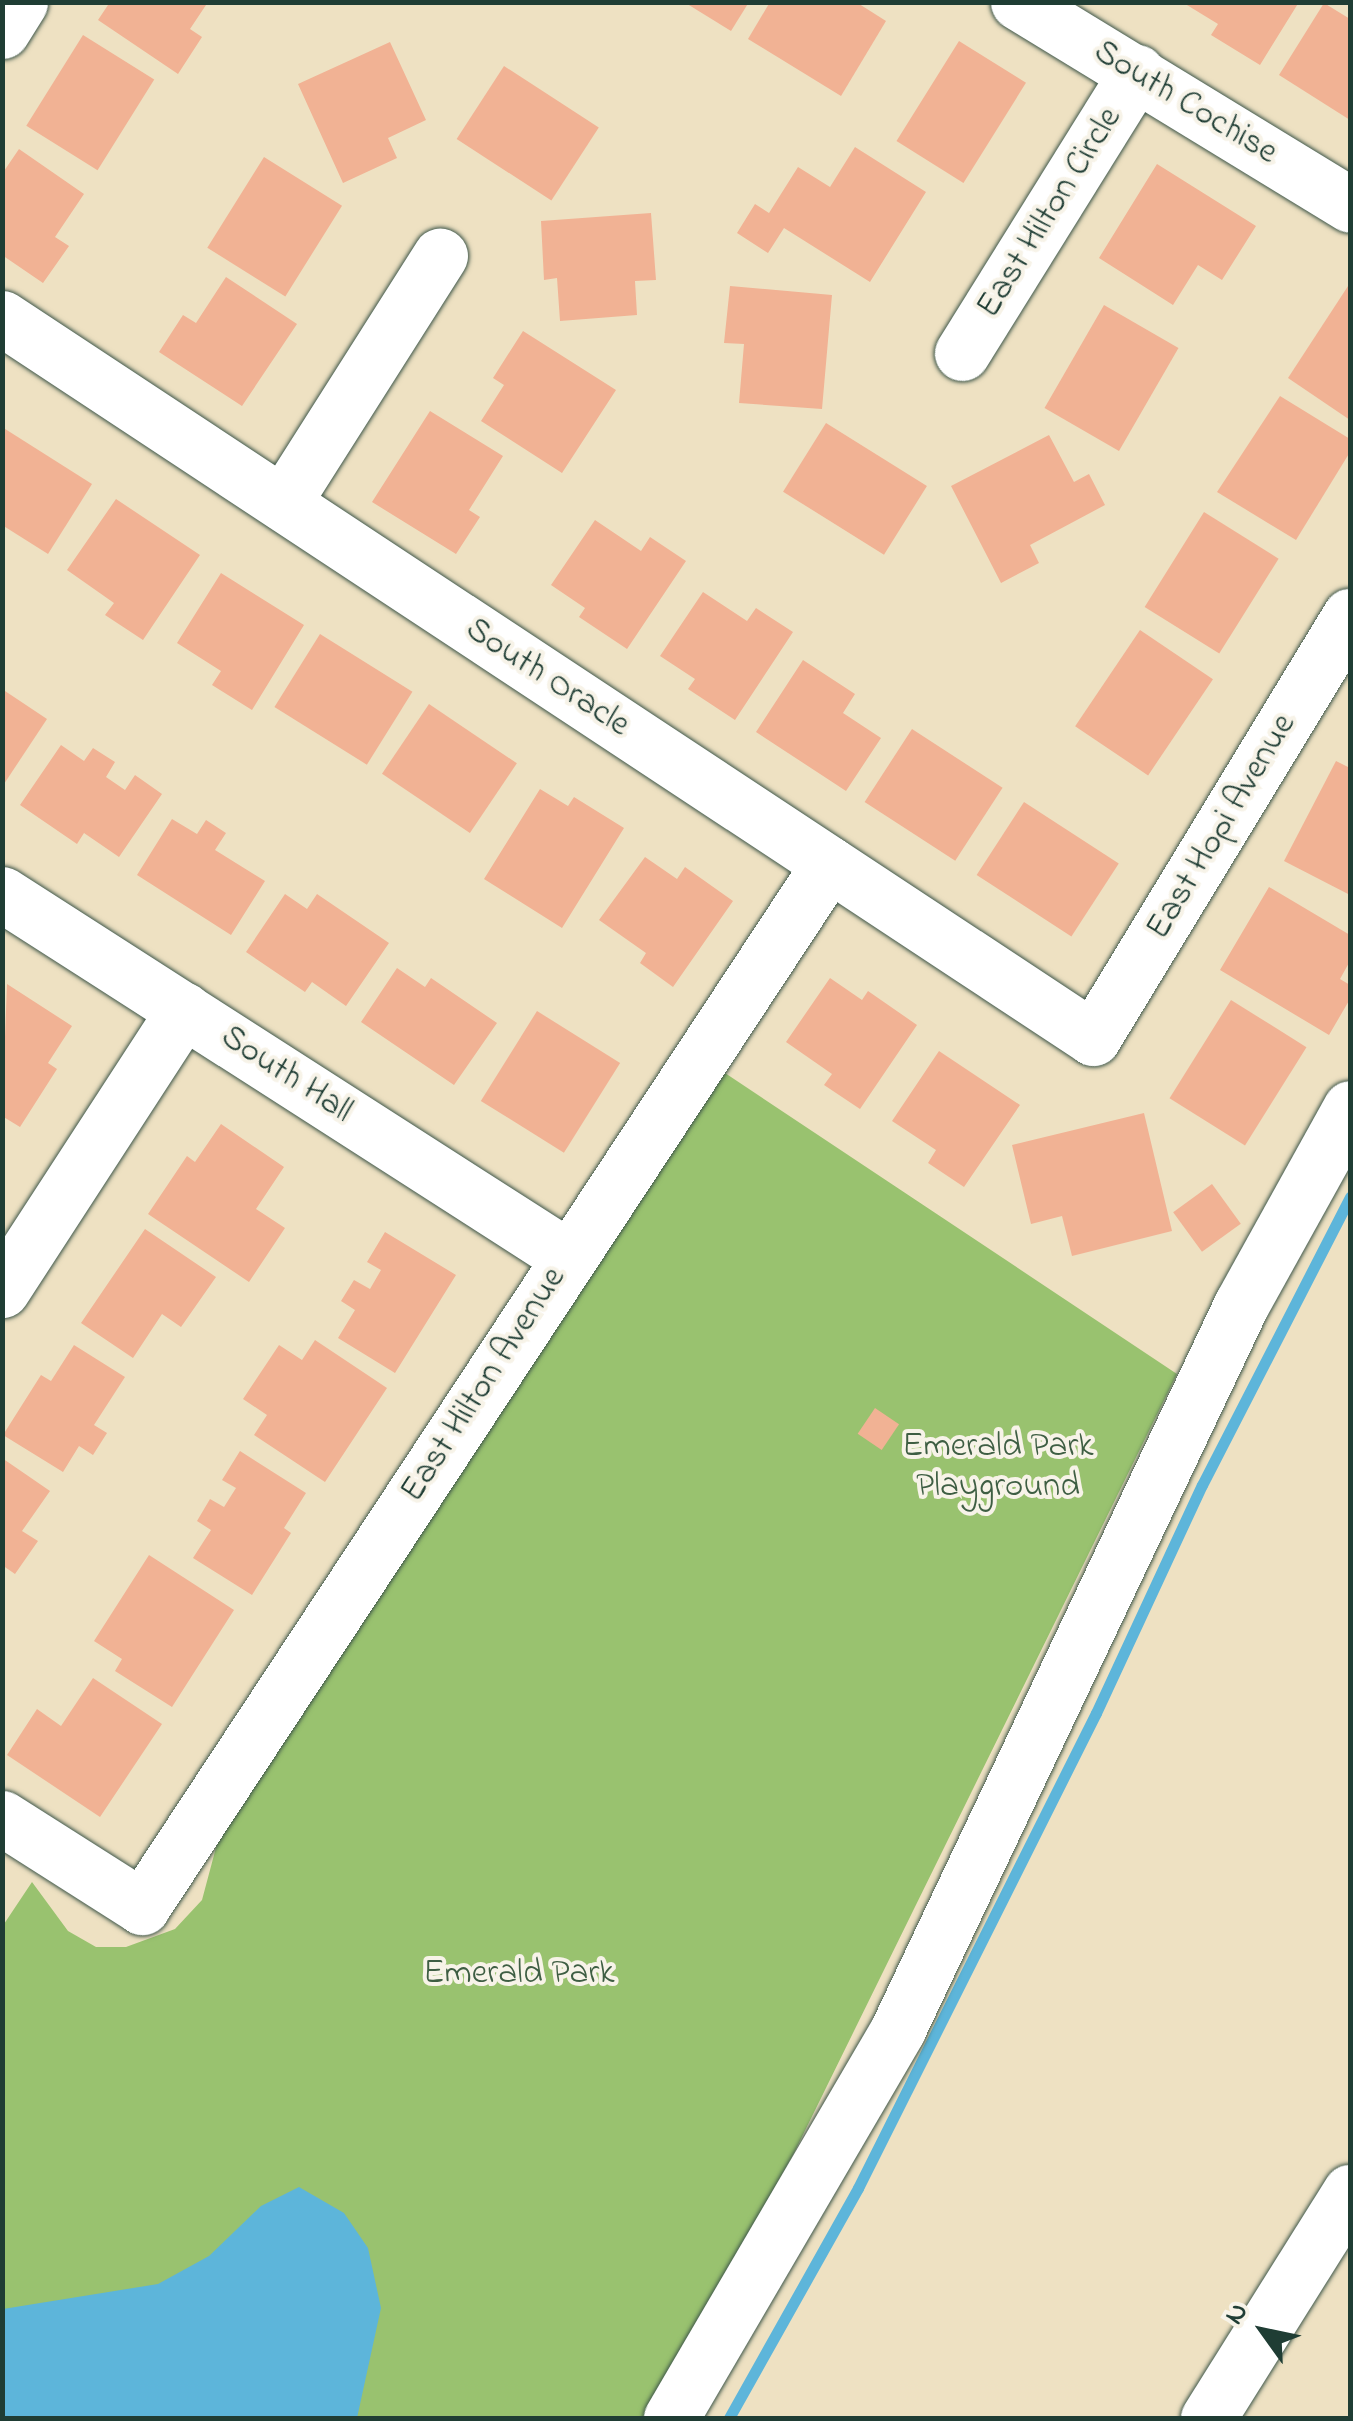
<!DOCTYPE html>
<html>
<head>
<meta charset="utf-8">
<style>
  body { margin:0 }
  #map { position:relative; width:1353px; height:2421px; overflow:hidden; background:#eee1c2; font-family:"Indie Flower",sans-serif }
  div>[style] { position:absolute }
  .green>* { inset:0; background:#99c26f }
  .water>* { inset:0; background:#5db5da }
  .stream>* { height:11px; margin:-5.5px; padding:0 5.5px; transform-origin:5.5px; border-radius:5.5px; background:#5db5da }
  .building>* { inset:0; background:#f1b294; transform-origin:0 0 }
  .roads { filter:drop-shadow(0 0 2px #3e5649) drop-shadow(0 0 2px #3e5649) }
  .minor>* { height:55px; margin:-27.5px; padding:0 27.5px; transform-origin:27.5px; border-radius:27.5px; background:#fff }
  .highway>* { height:55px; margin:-27.5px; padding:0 27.5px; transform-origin:27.5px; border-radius:27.5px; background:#fff }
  span { translate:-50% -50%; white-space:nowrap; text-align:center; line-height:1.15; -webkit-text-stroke:8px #f7f3e8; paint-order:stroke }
  .street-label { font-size:35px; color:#1f3d34 }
  .park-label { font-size:35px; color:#3e5e43 }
  .frame { position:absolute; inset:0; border:5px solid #1f3d34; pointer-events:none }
  .north { position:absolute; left:1213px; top:2281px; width:100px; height:100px; -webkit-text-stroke:8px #f7f3e8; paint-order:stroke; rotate:303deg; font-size:28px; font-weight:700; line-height:40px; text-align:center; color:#1f3d34 }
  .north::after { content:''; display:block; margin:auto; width:35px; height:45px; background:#1f3d34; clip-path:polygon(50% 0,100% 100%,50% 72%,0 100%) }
</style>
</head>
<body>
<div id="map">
  <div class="green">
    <i style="clip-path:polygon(725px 1073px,1177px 1374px,794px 2153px,645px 2418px,3px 2418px,2px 1927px,32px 1882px,68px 1931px,96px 1947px,126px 1947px,175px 1929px,202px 1900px,218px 1840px)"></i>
  </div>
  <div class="water">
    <i style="clip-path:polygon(299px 2187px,344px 2213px,368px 2248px,381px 2308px,357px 2418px,3px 2418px,3px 2309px,158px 2284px,209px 2256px,261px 2206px)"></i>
  </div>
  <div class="stream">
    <i style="left:729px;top:2418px;width:264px;rotate:-60.7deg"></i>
    <i style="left:858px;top:2188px;width:531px;rotate:-63.39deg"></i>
    <i style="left:1096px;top:1713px;width:251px;rotate:-65.1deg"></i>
    <i style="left:1202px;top:1485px;width:324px;rotate:-62.8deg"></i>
  </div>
  <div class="building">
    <i style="clip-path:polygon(110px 2px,208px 2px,190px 29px,202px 37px,178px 74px,98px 20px)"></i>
    <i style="clip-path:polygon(684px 2px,749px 2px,731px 31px)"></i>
    <i style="clip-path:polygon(770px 2px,856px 2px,886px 21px,841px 96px,748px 39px)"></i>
    <i style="clip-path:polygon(1182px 2px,1299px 2px,1260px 65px,1211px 35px,1218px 24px)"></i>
    <i style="clip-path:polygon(1324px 3px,1350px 19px,1350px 120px,1279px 75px)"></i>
    <i style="left:83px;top:35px;width:84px;height:107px;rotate:32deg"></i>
    <i style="left:959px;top:41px;width:79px;height:118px;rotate:32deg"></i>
    <i style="clip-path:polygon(390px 42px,426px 120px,388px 138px,397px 158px,343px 183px,298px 84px)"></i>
    <i style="left:504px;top:66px;width:113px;height:87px;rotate:33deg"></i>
    <i style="clip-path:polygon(855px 147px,926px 192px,870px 282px,784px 228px,768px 253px,737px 233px,755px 204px,769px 213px,798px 167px,830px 187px)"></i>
    <i style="clip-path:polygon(19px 149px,84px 194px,55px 237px,69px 246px,43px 283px,2px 255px,2px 174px)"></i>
    <i style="left:264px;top:157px;width:92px;height:107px;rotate:32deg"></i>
    <i style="clip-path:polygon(1157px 164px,1256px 226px,1222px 280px,1198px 265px,1173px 305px,1099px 258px)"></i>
    <i style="clip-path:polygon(651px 213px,656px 280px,635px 281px,637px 315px,560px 321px,557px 278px,544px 280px,541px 221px)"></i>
    <i style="clip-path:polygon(226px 277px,297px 324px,242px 406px,159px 352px,183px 315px,196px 323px)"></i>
    <i style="clip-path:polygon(1350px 283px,1350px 420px,1288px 378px)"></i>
    <i style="clip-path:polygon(730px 286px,832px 295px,822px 409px,739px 403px,744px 344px,724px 343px)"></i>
    <i style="left:1104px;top:305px;width:86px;height:119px;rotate:30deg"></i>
    <i style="clip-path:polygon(523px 331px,616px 390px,562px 473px,481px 421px,504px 385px,493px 378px)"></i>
    <i style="clip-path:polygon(1280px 396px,1350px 439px,1350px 452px,1296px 540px,1217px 492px)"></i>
    <i style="clip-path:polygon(430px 411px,503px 456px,469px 510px,480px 517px,456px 554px,372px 502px)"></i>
    <i style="left:826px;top:423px;width:119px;height:81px;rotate:32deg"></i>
    <i style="clip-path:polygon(2px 427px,92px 484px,48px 554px,2px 525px)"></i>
    <i style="clip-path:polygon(1049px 435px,1074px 482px,1089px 474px,1105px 505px,1030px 545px,1039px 563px,1001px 583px,951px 486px)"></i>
    <i style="clip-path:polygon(116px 499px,200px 555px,143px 640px,105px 615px,114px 603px,67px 570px)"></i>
    <i style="left:1204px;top:512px;width:88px;height:112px;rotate:32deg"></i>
    <i style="clip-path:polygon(595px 520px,641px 551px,650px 537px,686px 561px,627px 649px,579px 617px,585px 608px,551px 585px)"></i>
    <i style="clip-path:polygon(221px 573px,304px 625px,252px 710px,212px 685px,221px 671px,177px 643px)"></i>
    <i style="clip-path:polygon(703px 592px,747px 621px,756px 608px,793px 632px,735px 720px,688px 689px,695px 679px,660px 656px)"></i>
    <i style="left:1140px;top:630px;width:88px;height:116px;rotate:34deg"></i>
    <i style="left:320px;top:634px;width:109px;height:86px;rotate:32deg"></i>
    <i style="clip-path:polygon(803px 660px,855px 694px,843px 713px,881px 738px,846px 791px,756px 732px)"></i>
    <i style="clip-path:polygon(2px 689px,47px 719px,2px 787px)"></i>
    <i style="left:429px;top:704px;width:106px;height:84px;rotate:34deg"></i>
    <i style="left:912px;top:729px;width:108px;height:87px;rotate:33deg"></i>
    <i style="clip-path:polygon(61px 745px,84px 761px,93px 748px,115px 762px,106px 777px,125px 790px,135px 775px,162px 794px,119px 857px,84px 833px,77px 844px,20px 805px)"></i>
    <i style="clip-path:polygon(1336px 761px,1350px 768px,1350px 895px,1284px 861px)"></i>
    <i style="clip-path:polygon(540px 789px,568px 806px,574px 797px,624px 828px,562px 928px,484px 879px)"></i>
    <i style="left:1024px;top:802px;width:113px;height:87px;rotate:33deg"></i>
    <i style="clip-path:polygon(172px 819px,197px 834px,206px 820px,226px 833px,215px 850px,265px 881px,231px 935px,137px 875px)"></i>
    <i style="clip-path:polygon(645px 857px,677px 879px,685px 867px,733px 901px,673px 987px,640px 963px,646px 953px,599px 920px)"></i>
    <i style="clip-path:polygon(1269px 887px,1350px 935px,1350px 961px,1340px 979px,1350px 985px,1350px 999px,1329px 1035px,1220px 970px)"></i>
    <i style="clip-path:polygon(285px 894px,307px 909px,317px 894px,389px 943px,346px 1006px,312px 982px,305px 992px,246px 952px)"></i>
    <i style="clip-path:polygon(397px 968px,425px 987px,431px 978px,497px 1023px,454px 1085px,361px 1022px)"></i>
    <i style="clip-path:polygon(830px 978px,862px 1000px,868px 991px,917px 1025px,860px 1109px,824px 1085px,832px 1074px,786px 1042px)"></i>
    <i style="clip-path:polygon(7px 984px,72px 1026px,48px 1063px,57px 1069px,20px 1127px,2px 1116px)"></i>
    <i style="left:1231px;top:1000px;width:89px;height:116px;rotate:32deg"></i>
    <i style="left:537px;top:1011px;width:98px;height:106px;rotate:32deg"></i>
    <i style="clip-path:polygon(939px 1051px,1020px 1105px,964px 1187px,928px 1163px,936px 1150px,892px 1121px)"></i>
    <i style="clip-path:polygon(1144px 1113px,1172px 1231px,1072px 1256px,1062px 1216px,1031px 1224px,1012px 1145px)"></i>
    <i style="clip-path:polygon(221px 1124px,284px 1167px,256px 1209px,285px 1228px,249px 1282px,148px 1214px,187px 1156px,195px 1162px)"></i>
    <i style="left:1212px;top:1184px;width:49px;height:48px;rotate:54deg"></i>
    <i style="clip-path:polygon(145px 1229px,216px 1277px,181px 1327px,162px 1314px,133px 1358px,81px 1323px)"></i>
    <i style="clip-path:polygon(385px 1232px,456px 1275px,395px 1373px,338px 1338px,355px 1310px,341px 1301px,354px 1280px,370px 1289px,381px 1270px,367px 1262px)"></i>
    <i style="clip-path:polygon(315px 1340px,387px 1388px,325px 1482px,254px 1435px,267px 1415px,243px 1399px,279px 1345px,302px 1360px)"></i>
    <i style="clip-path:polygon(74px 1345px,125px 1377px,94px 1425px,107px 1433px,93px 1455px,79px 1446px,63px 1472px,3px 1435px,41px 1375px,51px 1381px)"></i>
    <i style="left:875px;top:1408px;width:29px;height:31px;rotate:34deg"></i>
    <i style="clip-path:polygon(240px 1451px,306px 1493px,284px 1528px,291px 1533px,252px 1595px,193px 1558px,211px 1530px,197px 1521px,210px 1499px,224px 1507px,236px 1488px,222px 1480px)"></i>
    <i style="clip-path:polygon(2px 1458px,50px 1491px,22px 1531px,38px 1541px,15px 1574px,2px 1565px)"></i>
    <i style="clip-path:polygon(149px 1555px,234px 1610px,172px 1707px,115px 1671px,122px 1659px,94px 1641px)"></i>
    <i style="clip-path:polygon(93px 1678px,162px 1724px,100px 1817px,7px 1755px,37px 1709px,61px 1726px)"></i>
  </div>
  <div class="roads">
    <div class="minor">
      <i style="left:1018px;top:2px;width:389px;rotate:31.4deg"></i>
      <i style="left:2px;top:31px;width:34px;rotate:-58deg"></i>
      <i style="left:2px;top:318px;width:1307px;rotate:33.42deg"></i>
      <i style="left:1093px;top:1038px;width:494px;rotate:-58.7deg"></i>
      <i style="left:962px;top:353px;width:331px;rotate:-58.1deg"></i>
      <i style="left:283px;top:503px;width:293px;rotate:-57.6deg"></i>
      <i style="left:2px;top:894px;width:672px;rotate:32.67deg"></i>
      <i style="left:2px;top:1290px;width:334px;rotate:-57deg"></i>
      <i style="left:2px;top:1818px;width:166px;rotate:32.4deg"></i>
      <i style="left:142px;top:1907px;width:1249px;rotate:-56.63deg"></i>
      <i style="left:671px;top:2418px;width:450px;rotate:-59.7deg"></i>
      <i style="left:898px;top:2029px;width:801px;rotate:-64.65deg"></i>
      <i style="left:1241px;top:1305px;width:225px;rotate:-61deg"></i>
    </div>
    <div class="highway">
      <i style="left:1208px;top:2418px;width:267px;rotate:-57.9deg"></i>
    </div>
  </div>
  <div class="street-label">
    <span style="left:1185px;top:103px;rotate:31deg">South Cochise</span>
    <span style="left:1050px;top:213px;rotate:-58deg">East Hilton Circle</span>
    <span style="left:547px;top:678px;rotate:33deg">South Oracle</span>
    <span style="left:1222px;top:827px;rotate:-59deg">East Hopi Avenue</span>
    <span style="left:286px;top:1075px;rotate:33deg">South Hall</span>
    <span style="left:484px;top:1385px;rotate:-57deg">East Hilton Avenue</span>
  </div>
  <div class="park-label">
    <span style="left:998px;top:1467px">Emerald Park<br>Playground</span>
    <span style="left:519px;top:1974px">Emerald Park</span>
  </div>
  <div class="frame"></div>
  <div class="north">N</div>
</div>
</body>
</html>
